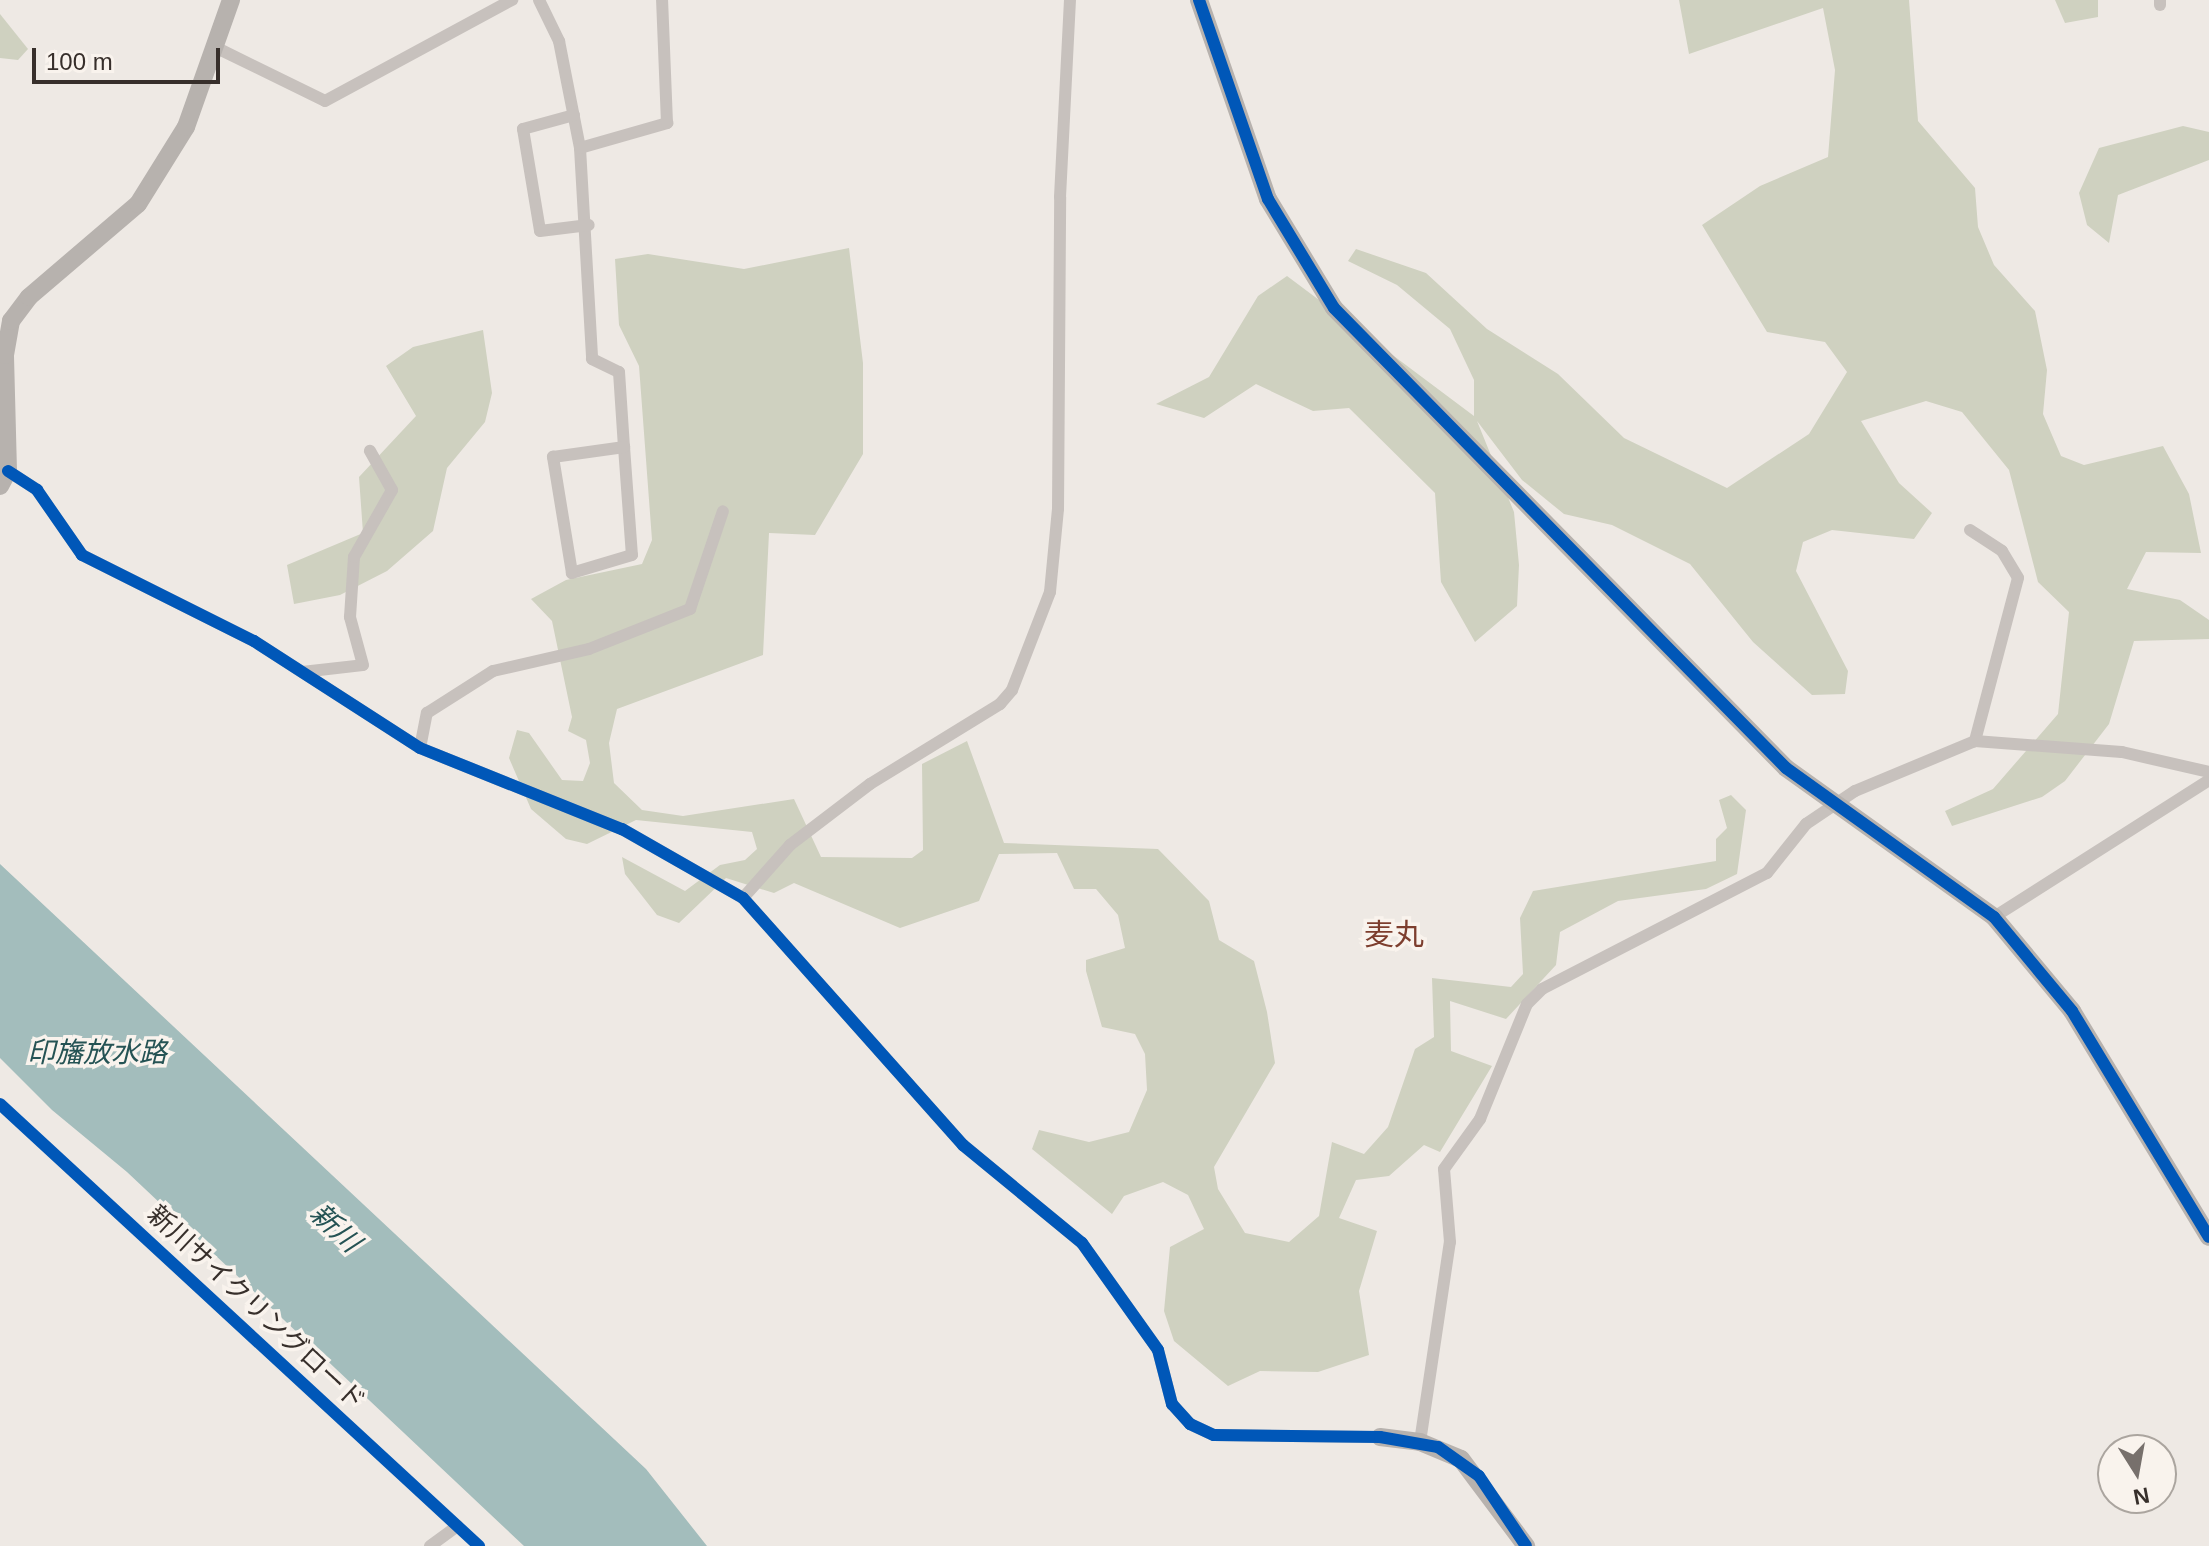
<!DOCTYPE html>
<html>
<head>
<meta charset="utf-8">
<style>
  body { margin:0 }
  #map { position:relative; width:2209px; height:1546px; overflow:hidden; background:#eee9e4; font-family:Helvetica,"Noto Sans JP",sans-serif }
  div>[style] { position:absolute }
  .green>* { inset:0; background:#cfd1c0 }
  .water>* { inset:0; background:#a3bdbc }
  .street>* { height:12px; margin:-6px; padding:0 6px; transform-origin:6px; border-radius:6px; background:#c7c1bd }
  .secondary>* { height:18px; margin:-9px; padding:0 9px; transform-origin:9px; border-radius:9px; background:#b7b2ae }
  .cycleway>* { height:12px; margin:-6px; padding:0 6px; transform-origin:6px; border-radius:6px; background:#0057b8 }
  span { translate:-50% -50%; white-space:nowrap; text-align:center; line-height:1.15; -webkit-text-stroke:7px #f9f3ed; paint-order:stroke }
  .street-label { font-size:26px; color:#372f2b }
  .water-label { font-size:28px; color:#255354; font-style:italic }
  .quarter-label { font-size:30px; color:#7d3e2e }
  .north { position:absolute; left:2097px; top:1434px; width:80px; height:80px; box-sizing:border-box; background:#f9f3ed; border:2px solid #aba59f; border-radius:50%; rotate:169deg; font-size:22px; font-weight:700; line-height:32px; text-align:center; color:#372f2b }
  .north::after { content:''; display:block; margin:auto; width:28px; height:36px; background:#77706c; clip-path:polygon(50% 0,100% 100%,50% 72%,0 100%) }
  .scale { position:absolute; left:32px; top:48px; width:188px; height:36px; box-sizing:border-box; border:4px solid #372f2b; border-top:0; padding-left:10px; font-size:24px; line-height:28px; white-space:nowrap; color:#372f2b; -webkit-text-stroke:6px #f9f3ed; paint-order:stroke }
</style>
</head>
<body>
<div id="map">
  <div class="green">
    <i style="clip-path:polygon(1679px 0,1909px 0,1918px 121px,1975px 188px,1978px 227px,1994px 265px,2035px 311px,2047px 370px,2043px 414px,2061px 456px,2084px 465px,2163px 446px,2189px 494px,2201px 553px,2146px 552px,2127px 589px,2180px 600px,2209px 620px,2209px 639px,2134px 641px,2109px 724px,2065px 781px,2042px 797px,1952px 826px,1945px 811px,1993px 789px,2058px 714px,2069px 612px,2038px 582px,2009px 470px,1962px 412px,1926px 401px,1861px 421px,1899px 483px,1932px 513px,1914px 539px,1832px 530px,1803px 542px,1796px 571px,1848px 671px,1845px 694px,1812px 695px,1753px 642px,1690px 564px,1612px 525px,1564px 514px,1522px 480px,1477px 421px,1514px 512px,1519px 565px,1517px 606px,1475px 642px,1441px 582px,1435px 493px,1349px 408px,1313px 411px,1256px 384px,1204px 418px,1156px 404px,1209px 377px,1258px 296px,1287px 276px,1474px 416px,1474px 380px,1450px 329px,1397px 285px,1348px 261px,1356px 249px,1426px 273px,1487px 329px,1558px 374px,1624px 438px,1727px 488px,1809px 434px,1847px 372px,1825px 342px,1767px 332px,1702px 225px,1760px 186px,1828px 157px,1835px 70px,1823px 8px,1689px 54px)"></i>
    <i style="clip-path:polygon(2055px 0,2098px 0,2098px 17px,2065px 23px)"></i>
    <i style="clip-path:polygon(0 14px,28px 49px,18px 60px,0 58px)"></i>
    <i style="clip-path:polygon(2183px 126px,2209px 132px,2209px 160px,2118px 195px,2109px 243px,2087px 225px,2079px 193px,2099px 148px)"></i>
    <i style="clip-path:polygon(849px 248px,863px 363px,863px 454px,815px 535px,769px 533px,763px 655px,617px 709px,609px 743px,614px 783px,642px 810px,683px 816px,794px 799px,821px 857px,912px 858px,923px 850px,922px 764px,967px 741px,1004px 843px,1158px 849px,1209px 901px,1219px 940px,1254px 961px,1267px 1012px,1275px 1063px,1214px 1167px,1218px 1189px,1245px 1233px,1289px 1242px,1319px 1216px,1332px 1142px,1364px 1154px,1388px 1127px,1415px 1049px,1434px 1037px,1432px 978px,1511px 987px,1523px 974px,1520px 918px,1533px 891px,1716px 861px,1716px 839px,1727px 828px,1719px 800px,1731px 795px,1746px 810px,1737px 874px,1706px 889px,1618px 901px,1560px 932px,1556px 965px,1506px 1019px,1450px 1001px,1451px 1051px,1492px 1066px,1440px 1152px,1424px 1145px,1389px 1176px,1356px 1180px,1339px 1218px,1377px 1231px,1359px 1291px,1369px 1355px,1318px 1372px,1260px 1371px,1228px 1386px,1174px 1341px,1164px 1311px,1170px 1247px,1204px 1229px,1188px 1195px,1163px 1182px,1124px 1196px,1112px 1214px,1032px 1149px,1039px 1130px,1089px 1142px,1129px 1132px,1147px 1090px,1145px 1054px,1135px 1034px,1102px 1027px,1086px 971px,1086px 960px,1125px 948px,1118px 915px,1096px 889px,1074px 889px,1057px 853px,999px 854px,979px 901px,900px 928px,794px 883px,774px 893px,726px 878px,679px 923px,657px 915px,625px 874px,622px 857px,685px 891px,720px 865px,745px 860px,757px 849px,752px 832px,636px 820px,587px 844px,566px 839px,531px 809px,509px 758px,517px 730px,529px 733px,562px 780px,583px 781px,590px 763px,586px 740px,568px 731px,572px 717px,552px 621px,531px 599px,566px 580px,642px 564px,652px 540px,639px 366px,619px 325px,615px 259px,648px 254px,744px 269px)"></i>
    <i style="clip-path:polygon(483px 330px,492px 393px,485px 422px,447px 468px,433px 531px,387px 571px,340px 595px,294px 604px,287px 565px,363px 533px,359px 477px,416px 416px,386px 366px,413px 347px)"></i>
  </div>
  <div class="water">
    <i style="clip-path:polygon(0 864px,646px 1469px,707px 1546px,524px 1546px,127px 1172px,52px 1110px,0 1058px)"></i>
  </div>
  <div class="street">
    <i style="left:539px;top:0;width:46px;rotate:64deg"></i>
    <i style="left:559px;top:41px;width:109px;rotate:78.9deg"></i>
    <i style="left:580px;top:148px;width:211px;rotate:86.7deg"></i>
    <i style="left:592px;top:359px;width:30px;rotate:26deg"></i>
    <i style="left:619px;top:372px;width:75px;rotate:86.2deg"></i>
    <i style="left:624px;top:447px;width:108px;rotate:85.8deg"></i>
    <i style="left:632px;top:555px;width:63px;rotate:163.3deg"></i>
    <i style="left:572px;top:573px;width:118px;rotate:-99.3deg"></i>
    <i style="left:553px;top:457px;width:72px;rotate:-8deg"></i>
    <i style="left:2160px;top:0;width:5px;rotate:90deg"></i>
    <i style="left:219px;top:49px;width:118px;rotate:26.1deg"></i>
    <i style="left:325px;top:101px;width:213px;rotate:-28.4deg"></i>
    <i style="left:574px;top:115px;width:53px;rotate:164.6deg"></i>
    <i style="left:523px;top:129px;width:103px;rotate:80.5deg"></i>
    <i style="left:540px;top:231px;width:49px;rotate:-7deg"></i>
    <i style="left:580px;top:148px;width:91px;rotate:-16deg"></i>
    <i style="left:667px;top:123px;width:123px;rotate:-92.3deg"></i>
    <i style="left:8px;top:471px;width:35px;rotate:33deg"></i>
    <i style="left:37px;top:490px;width:79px;rotate:55.3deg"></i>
    <i style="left:82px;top:555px;width:192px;rotate:26.6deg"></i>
    <i style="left:254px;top:641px;width:197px;rotate:32.8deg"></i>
    <i style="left:420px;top:748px;width:218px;rotate:21.9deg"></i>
    <i style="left:622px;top:829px;width:139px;rotate:29.7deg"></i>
    <i style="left:743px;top:898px;width:331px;rotate:48.3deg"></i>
    <i style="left:963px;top:1145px;width:154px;rotate:39.5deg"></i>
    <i style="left:1082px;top:1243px;width:131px;rotate:54.6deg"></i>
    <i style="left:1158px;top:1350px;width:56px;rotate:75.5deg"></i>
    <i style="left:1172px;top:1404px;width:27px;rotate:48deg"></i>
    <i style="left:1190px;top:1424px;width:26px;rotate:25deg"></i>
    <i style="left:1214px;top:1435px;width:166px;rotate:0.7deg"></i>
    <i style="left:1970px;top:530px;width:38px;rotate:33deg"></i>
    <i style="left:2002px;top:551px;width:31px;rotate:59deg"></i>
    <i style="left:2018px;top:578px;width:169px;rotate:104.8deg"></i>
    <i style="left:302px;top:672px;width:61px;rotate:-6.5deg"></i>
    <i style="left:363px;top:665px;width:50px;rotate:-105.2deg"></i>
    <i style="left:350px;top:617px;width:60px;rotate:-86.2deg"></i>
    <i style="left:354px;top:557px;width:77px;rotate:-60.4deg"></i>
    <i style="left:392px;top:490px;width:45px;rotate:-119.4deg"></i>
    <i style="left:420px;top:748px;width:36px;rotate:-79deg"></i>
    <i style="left:427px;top:713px;width:78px;rotate:-32.5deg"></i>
    <i style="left:493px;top:671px;width:98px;rotate:-12.9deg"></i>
    <i style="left:589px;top:649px;width:109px;rotate:-21.6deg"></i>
    <i style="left:690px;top:609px;width:103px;rotate:-71.4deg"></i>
    <i style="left:743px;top:898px;width:71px;rotate:-48.4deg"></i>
    <i style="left:790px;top:845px;width:101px;rotate:-37.3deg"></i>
    <i style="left:870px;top:784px;width:153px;rotate:-31.6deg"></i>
    <i style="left:1000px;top:704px;width:18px;rotate:-49deg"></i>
    <i style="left:1012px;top:690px;width:105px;rotate:-68.8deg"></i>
    <i style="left:1050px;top:592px;width:83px;rotate:-84.5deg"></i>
    <i style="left:1058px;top:509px;width:312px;rotate:-89.6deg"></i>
    <i style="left:1060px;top:197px;width:197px;rotate:-87.1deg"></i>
    <i style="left:1994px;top:917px;width:255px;rotate:-32.5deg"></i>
    <i style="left:1420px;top:1442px;width:202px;rotate:-81.5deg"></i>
    <i style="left:1450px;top:1242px;width:73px;rotate:-94.7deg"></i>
    <i style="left:1444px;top:1169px;width:62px;rotate:-54.2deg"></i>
    <i style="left:1480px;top:1119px;width:124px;rotate:-67.8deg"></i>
    <i style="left:1527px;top:1004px;width:21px;rotate:-45deg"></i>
    <i style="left:1542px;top:989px;width:253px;rotate:-27.3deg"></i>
    <i style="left:1767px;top:873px;width:63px;rotate:-51.5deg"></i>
    <i style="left:1806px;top:824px;width:59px;rotate:-34deg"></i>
    <i style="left:1855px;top:791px;width:130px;rotate:-22.6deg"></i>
    <i style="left:1975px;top:741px;width:147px;rotate:4.3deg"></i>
    <i style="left:2122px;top:752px;width:89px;rotate:12.9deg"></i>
    <i style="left:430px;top:1546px;width:34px;rotate:-36deg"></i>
  </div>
  <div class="secondary">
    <i style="left:1199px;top:0;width:211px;rotate:70.9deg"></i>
    <i style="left:1268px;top:199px;width:127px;rotate:58.8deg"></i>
    <i style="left:1334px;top:308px;width:645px;rotate:45.5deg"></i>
    <i style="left:1786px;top:768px;width:256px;rotate:35.6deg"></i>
    <i style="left:1994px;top:917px;width:122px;rotate:50.3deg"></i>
    <i style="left:2072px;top:1011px;width:264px;rotate:58.8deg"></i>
    <i style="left:0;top:486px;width:17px;rotate:-62deg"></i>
    <i style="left:8px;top:471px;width:116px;rotate:-91.5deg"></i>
    <i style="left:5px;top:355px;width:35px;rotate:-80deg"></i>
    <i style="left:11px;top:321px;width:30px;rotate:-53deg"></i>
    <i style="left:29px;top:297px;width:143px;rotate:-40.5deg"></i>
    <i style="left:138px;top:204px;width:91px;rotate:-58.1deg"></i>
    <i style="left:186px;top:127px;width:135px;rotate:-70.5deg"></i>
    <i style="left:1380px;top:1437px;width:40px;rotate:7.1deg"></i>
    <i style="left:1420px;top:1442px;width:44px;rotate:22.5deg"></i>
    <i style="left:1461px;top:1459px;width:109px;rotate:53.2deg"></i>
  </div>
  <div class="cycleway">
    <i style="left:1199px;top:0;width:211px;rotate:70.9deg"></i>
    <i style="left:1268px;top:199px;width:127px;rotate:58.8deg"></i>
    <i style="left:1334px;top:308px;width:645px;rotate:45.5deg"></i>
    <i style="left:1786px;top:768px;width:256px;rotate:35.6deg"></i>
    <i style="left:1994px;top:917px;width:122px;rotate:50.3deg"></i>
    <i style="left:2072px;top:1011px;width:264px;rotate:58.8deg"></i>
    <i style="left:8px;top:471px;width:35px;rotate:33deg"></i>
    <i style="left:37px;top:490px;width:79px;rotate:55.3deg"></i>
    <i style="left:82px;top:555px;width:192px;rotate:26.6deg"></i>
    <i style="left:254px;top:641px;width:197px;rotate:32.8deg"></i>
    <i style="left:420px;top:748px;width:218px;rotate:21.9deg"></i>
    <i style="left:622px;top:829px;width:139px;rotate:29.7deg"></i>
    <i style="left:743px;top:898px;width:331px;rotate:48.3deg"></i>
    <i style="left:963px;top:1145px;width:154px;rotate:39.5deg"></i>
    <i style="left:1082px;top:1243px;width:131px;rotate:54.6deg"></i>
    <i style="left:1158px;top:1350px;width:56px;rotate:75.5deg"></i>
    <i style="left:1172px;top:1404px;width:27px;rotate:48deg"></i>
    <i style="left:1190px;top:1424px;width:26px;rotate:25deg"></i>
    <i style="left:1214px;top:1435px;width:166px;rotate:0.7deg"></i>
    <i style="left:1380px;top:1437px;width:59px;rotate:9.8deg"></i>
    <i style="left:1438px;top:1447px;width:50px;rotate:35.3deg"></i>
    <i style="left:1479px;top:1476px;width:84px;rotate:56.1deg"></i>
    <i style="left:0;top:1104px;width:652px;rotate:42.7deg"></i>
  </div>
  <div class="street-label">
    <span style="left:256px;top:1308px;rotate:43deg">新川サイクリングロード</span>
  </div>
  <div class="water-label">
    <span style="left:97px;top:1053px">印旛放水路</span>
    <span style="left:335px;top:1228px;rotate:43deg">新川</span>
  </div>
  <div class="quarter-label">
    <span style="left:1394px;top:935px">麦丸</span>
  </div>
  <div class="north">N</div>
  <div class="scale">100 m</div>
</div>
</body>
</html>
